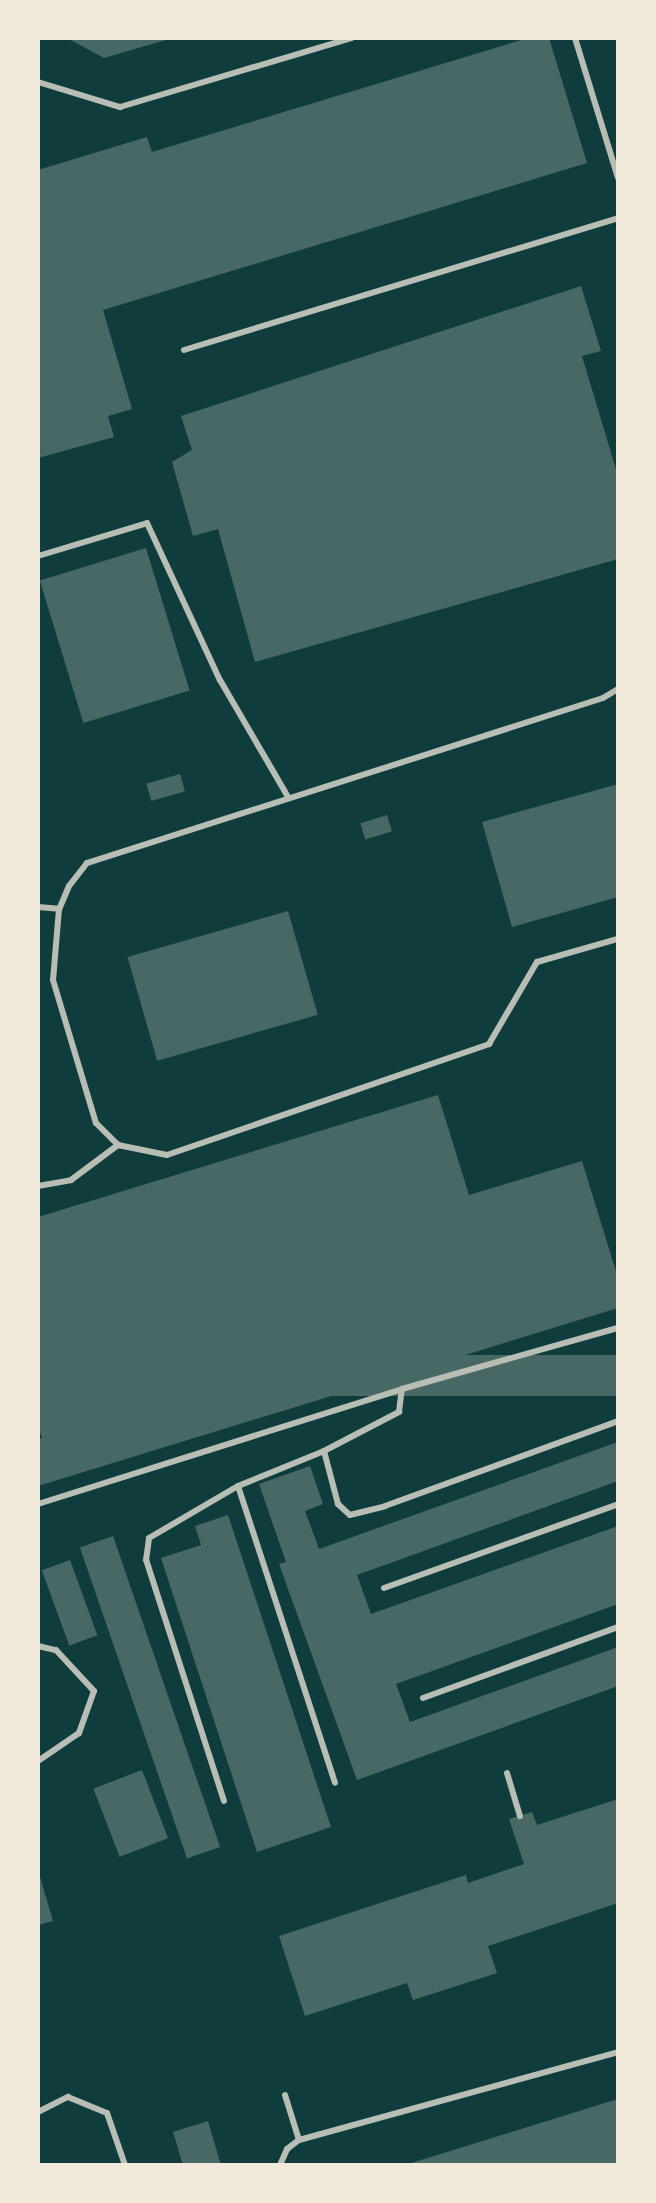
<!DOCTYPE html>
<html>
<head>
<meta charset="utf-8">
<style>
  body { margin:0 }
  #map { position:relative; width:656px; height:2203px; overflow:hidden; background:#0f3d3e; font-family:"Playfair Display",serif }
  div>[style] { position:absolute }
  .building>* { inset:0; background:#486865; transform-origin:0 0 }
  .service>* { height:6px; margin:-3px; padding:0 3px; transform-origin:3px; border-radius:3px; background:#b8beb3 }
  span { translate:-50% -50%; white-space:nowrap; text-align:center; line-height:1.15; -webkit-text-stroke:6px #f1e9da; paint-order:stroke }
  .frame { position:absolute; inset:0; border:40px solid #f1e9da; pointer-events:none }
</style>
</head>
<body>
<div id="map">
  <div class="building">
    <i style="clip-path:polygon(67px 38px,169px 38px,169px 39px,104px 58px)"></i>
    <i style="clip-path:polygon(528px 38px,549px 38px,587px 163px,103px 310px,132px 409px,108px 416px,114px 437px,38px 458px,38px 170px,147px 137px,152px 152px)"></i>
    <i style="clip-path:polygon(581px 286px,601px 351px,582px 356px,618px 476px,618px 559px,255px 662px,218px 529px,193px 536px,172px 462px,192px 450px,181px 416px)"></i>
    <i style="left:146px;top:548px;width:149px;height:111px;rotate:73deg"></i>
    <i style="left:180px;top:774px;width:18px;height:35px;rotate:74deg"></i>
    <i style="clip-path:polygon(618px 784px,618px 897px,512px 927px,482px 822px)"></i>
    <i style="left:387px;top:815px;width:17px;height:28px;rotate:73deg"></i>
    <i style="left:288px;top:911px;width:108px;height:167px;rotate:74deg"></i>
    <i style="clip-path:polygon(438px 1095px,469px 1195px,582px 1161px,618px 1278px,618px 1308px,38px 1486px,38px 1439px,42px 1438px,38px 1427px,38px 1217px)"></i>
    <i style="left:618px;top:1355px;width:41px;height:300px;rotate:90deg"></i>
    <i style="clip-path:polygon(618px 1442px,618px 1481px,357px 1575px,371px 1614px,618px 1526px,618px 1604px,396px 1684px,410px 1722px,618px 1647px,618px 1686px,357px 1780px,279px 1564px,286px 1562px,259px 1484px,310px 1466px,323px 1504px,305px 1511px,319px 1549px)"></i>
    <i style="clip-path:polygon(228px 1515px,331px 1827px,257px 1852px,161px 1558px,201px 1545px,195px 1526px)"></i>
    <i style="left:113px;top:1536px;width:329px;height:35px;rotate:71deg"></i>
    <i style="left:70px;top:1560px;width:80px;height:30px;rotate:70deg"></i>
    <i style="left:142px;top:1770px;width:73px;height:52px;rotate:69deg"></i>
    <i style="clip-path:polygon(618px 1799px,618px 1903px,488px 1946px,497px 1973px,413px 2000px,407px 1983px,305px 2016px,279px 1936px,466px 1875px,468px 1883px,524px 1864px,509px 1819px,532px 1812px,537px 1825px)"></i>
    <i style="clip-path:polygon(38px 1870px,53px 1921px,38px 1925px)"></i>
    <i style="clip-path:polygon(618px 2099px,618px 2165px,409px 2165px,408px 2164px)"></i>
    <i style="clip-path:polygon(208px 2121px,221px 2165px,183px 2165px,173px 2132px)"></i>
  </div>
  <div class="service">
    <i style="left:575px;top:38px;width:146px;rotate:72.9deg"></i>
    <i style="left:38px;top:82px;width:86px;rotate:17deg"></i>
    <i style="left:120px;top:107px;width:242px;rotate:-16.6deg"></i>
    <i style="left:184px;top:350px;width:454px;rotate:-16.9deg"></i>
    <i style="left:38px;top:556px;width:114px;rotate:-16.8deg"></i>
    <i style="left:147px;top:523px;width:173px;rotate:65.1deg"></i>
    <i style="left:220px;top:680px;width:135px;rotate:59.8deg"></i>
    <i style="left:618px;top:689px;width:17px;rotate:149deg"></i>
    <i style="left:603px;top:698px;width:542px;rotate:162.27deg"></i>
    <i style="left:87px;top:863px;width:29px;rotate:128deg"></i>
    <i style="left:69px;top:886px;width:25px;rotate:113deg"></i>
    <i style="left:59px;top:909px;width:71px;rotate:94.8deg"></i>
    <i style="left:53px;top:980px;width:149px;rotate:73.3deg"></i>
    <i style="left:96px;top:1123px;width:31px;rotate:45deg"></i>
    <i style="left:118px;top:1145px;width:50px;rotate:11.5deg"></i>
    <i style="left:167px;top:1155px;width:341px;rotate:-19deg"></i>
    <i style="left:489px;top:1044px;width:95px;rotate:-59.7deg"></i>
    <i style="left:537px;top:962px;width:84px;rotate:-15.9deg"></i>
    <i style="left:38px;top:907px;width:21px;rotate:5deg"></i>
    <i style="left:38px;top:1186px;width:34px;rotate:-10deg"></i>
    <i style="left:71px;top:1180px;width:59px;rotate:-36.7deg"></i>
    <i style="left:324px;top:1451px;width:55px;rotate:75.2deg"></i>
    <i style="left:338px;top:1504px;width:16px;rotate:43deg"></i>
    <i style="left:350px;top:1515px;width:36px;rotate:-14deg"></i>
    <i style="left:385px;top:1506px;width:248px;rotate:-20deg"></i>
    <i style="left:238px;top:1486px;width:312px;rotate:71.9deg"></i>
    <i style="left:38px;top:1504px;width:382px;rotate:-17.5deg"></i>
    <i style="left:402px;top:1389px;width:224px;rotate:-15.8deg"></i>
    <i style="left:384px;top:1588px;width:249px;rotate:-19.7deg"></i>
    <i style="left:38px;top:1646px;width:18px;rotate:13deg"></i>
    <i style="left:56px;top:1650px;width:56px;rotate:47.2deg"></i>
    <i style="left:94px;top:1691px;width:45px;rotate:109.7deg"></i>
    <i style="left:79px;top:1733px;width:50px;rotate:145.7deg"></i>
    <i style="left:423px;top:1698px;width:208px;rotate:-20deg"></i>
    <i style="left:507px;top:1773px;width:45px;rotate:73.2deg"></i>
    <i style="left:224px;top:1801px;width:253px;rotate:-107.9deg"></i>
    <i style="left:146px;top:1560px;width:22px;rotate:-82deg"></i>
    <i style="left:149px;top:1538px;width:103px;rotate:-30.3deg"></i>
    <i style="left:238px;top:1486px;width:93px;rotate:-22.1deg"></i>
    <i style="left:324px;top:1451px;width:85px;rotate:-27.5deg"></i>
    <i style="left:399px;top:1412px;width:23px;rotate:-83deg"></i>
    <i style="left:285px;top:2095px;width:47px;rotate:72.7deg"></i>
    <i style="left:38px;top:2112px;width:34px;rotate:-27deg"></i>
    <i style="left:68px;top:2097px;width:42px;rotate:22.3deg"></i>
    <i style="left:107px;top:2113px;width:55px;rotate:70.9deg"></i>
    <i style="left:280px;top:2165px;width:17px;rotate:-66deg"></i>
    <i style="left:287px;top:2149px;width:15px;rotate:-37deg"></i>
    <i style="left:299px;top:2140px;width:331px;rotate:-15.4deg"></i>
  </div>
  <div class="frame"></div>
</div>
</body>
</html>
